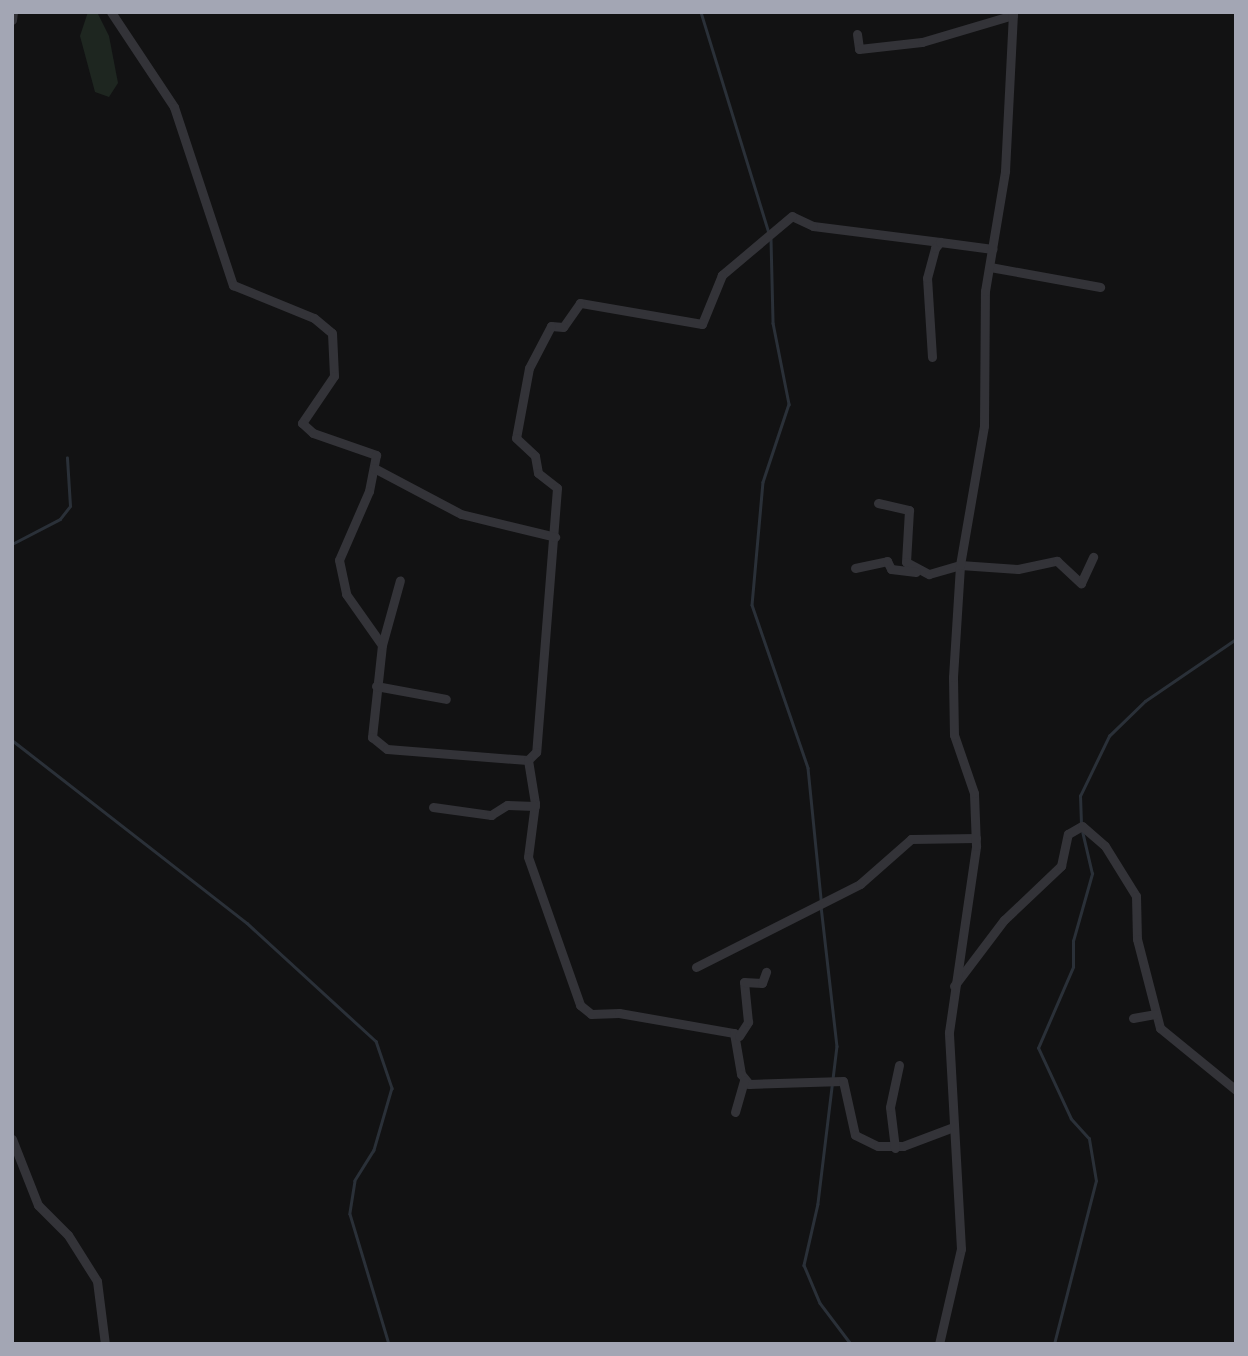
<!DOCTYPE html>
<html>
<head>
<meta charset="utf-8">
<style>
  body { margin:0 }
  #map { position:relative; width:1248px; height:1356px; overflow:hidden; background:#121213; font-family:"PT Sans Narrow",sans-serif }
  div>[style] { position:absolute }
  .green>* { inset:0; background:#1e2620 }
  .stream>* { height:2.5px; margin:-1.25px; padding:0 1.25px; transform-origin:1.25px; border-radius:1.25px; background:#2a3038 }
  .minor>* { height:9px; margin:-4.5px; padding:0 4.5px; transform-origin:4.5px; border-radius:4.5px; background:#333338 }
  span { translate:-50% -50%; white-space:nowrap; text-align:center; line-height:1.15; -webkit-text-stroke:7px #0d0d0e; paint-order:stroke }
  .frame { position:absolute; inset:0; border:14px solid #a3a6b4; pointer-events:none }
</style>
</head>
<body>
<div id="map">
  <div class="green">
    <i style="clip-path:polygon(88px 12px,97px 12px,109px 36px,118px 83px,109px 97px,95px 92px,80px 36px)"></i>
  </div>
  <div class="stream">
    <i style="left:701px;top:12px;width:231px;rotate:72.9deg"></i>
    <i style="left:771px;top:239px;width:84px;rotate:88.6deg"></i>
    <i style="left:773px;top:323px;width:83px;rotate:78.8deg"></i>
    <i style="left:789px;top:404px;width:82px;rotate:108.4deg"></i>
    <i style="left:763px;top:482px;width:123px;rotate:95.1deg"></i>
    <i style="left:752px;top:605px;width:172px;rotate:71deg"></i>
    <i style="left:808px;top:768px;width:132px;rotate:84.3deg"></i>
    <i style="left:12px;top:544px;width:54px;rotate:-27.5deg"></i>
    <i style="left:60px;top:519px;width:16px;rotate:-52deg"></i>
    <i style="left:70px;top:506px;width:48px;rotate:-93.6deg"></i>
    <i style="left:12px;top:740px;width:298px;rotate:37.9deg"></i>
    <i style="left:247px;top:923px;width:175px;rotate:42.5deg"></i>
    <i style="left:376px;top:1041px;width:50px;rotate:71.2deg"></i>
    <i style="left:392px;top:1088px;width:65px;rotate:106.2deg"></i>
    <i style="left:374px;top:1150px;width:36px;rotate:122deg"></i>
    <i style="left:355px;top:1181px;width:33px;rotate:99deg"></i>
    <i style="left:350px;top:1214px;width:136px;rotate:73.3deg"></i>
    <i style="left:1081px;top:824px;width:28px;rotate:-92deg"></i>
    <i style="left:1080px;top:796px;width:67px;rotate:-64.2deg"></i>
    <i style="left:1109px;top:736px;width:50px;rotate:-44.2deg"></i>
    <i style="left:1145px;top:701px;width:110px;rotate:-34.3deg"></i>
    <i style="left:821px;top:906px;width:141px;rotate:83.5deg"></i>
    <i style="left:837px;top:1046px;width:159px;rotate:96.9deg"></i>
    <i style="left:818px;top:1204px;width:63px;rotate:102.9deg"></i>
    <i style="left:804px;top:1265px;width:41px;rotate:67.2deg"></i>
    <i style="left:820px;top:1303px;width:51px;rotate:52.9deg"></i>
    <i style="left:1054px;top:1344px;width:168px;rotate:-75.6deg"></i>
    <i style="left:1096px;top:1181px;width:43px;rotate:-99.5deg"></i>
    <i style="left:1089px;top:1139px;width:27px;rotate:-132deg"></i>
    <i style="left:1071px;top:1119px;width:78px;rotate:-114.9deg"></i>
    <i style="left:1038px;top:1048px;width:88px;rotate:-66.6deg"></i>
    <i style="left:1073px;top:967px;width:26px;rotate:-90deg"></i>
    <i style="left:1073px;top:941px;width:70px;rotate:-74.2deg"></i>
    <i style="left:1092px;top:874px;width:44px;rotate:-103.1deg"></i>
  </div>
  <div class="minor">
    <i style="left:111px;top:12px;width:114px;rotate:56.4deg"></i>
    <i style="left:174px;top:107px;width:188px;rotate:71.7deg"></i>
    <i style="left:233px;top:285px;width:87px;rotate:22.2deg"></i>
    <i style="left:314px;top:318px;width:23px;rotate:40deg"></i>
    <i style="left:332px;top:333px;width:43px;rotate:87.3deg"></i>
    <i style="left:334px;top:376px;width:57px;rotate:124.2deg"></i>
    <i style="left:302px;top:423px;width:15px;rotate:42deg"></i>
    <i style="left:313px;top:433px;width:67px;rotate:19.2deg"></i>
    <i style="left:376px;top:455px;width:37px;rotate:101deg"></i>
    <i style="left:369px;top:491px;width:75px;rotate:113.5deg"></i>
    <i style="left:339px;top:560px;width:35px;rotate:78deg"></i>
    <i style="left:346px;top:594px;width:62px;rotate:54.8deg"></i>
    <i style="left:382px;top:645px;width:93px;rotate:96.2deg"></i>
    <i style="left:372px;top:737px;width:19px;rotate:39deg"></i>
    <i style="left:387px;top:749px;width:141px;rotate:4.5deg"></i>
    <i style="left:12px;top:20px;width:8px;rotate:-83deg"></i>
    <i style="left:857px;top:34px;width:15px;rotate:82deg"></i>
    <i style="left:859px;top:49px;width:63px;rotate:-6.3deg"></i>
    <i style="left:922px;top:42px;width:95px;rotate:-16.5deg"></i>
    <i style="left:940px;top:242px;width:128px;rotate:-172.8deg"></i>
    <i style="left:813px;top:226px;width:23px;rotate:-155deg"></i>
    <i style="left:792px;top:216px;width:92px;rotate:139.9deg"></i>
    <i style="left:722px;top:275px;width:53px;rotate:112.2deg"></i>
    <i style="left:702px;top:324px;width:124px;rotate:-170.2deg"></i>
    <i style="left:580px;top:303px;width:29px;rotate:125deg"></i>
    <i style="left:563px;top:327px;width:12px;rotate:-175deg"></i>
    <i style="left:551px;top:326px;width:47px;rotate:117.6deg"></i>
    <i style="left:529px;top:368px;width:71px;rotate:100.5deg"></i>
    <i style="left:516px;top:438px;width:26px;rotate:43deg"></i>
    <i style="left:535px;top:456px;width:17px;rotate:80deg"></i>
    <i style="left:538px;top:473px;width:24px;rotate:38deg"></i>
    <i style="left:557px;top:488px;width:265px;rotate:94.5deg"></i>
    <i style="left:536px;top:752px;width:11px;rotate:135deg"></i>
    <i style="left:528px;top:760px;width:44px;rotate:80.8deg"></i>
    <i style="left:535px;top:803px;width:54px;rotate:97.4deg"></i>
    <i style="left:528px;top:857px;width:157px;rotate:70.6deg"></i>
    <i style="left:580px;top:1005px;width:14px;rotate:39deg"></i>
    <i style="left:591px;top:1014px;width:28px;rotate:-2deg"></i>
    <i style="left:619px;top:1013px;width:117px;rotate:9.9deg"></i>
    <i style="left:734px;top:1033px;width:42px;rotate:80.3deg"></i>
    <i style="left:741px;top:1074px;width:13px;rotate:51deg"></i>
    <i style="left:749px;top:1084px;width:94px;rotate:-1.8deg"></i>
    <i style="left:843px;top:1081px;width:55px;rotate:77.5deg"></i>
    <i style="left:855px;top:1135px;width:25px;rotate:26deg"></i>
    <i style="left:878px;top:1146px;width:25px"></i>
    <i style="left:903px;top:1146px;width:51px;rotate:-20.6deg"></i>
    <i style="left:990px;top:267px;width:112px;rotate:10.3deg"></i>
    <i style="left:932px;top:357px;width:79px;rotate:-93.6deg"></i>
    <i style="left:927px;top:278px;width:31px;rotate:-75deg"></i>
    <i style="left:935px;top:248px;width:8px;rotate:-50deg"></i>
    <i style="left:940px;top:242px;width:53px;rotate:7.5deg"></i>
    <i style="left:374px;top:468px;width:98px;rotate:27.9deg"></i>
    <i style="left:461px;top:514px;width:97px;rotate:13.7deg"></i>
    <i style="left:878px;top:503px;width:32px;rotate:13deg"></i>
    <i style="left:909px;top:510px;width:52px;rotate:93.3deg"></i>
    <i style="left:906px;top:562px;width:26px;rotate:28deg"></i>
    <i style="left:929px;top:574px;width:32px;rotate:-16deg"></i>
    <i style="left:960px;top:565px;width:58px;rotate:3.9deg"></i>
    <i style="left:1018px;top:569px;width:40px;rotate:-12deg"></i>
    <i style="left:1057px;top:561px;width:33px;rotate:43deg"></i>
    <i style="left:1081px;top:583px;width:29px;rotate:-65deg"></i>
    <i style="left:855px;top:568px;width:33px;rotate:-12deg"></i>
    <i style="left:887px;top:561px;width:9px;rotate:63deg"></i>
    <i style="left:891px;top:569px;width:25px;rotate:7deg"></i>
    <i style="left:382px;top:645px;width:67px;rotate:-74.5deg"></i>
    <i style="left:376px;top:686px;width:71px;rotate:10.5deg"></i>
    <i style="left:433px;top:807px;width:59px;rotate:7.9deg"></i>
    <i style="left:491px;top:815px;width:19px;rotate:-32deg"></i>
    <i style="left:507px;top:805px;width:28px;rotate:2deg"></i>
    <i style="left:696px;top:967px;width:184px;rotate:-26.8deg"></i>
    <i style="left:860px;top:884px;width:68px;rotate:-41.4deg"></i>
    <i style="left:911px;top:839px;width:65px;rotate:-0.9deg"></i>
    <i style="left:954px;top:986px;width:83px;rotate:-52.9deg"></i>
    <i style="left:1004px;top:920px;width:79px;rotate:-43.5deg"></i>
    <i style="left:1061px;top:866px;width:33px;rotate:-78deg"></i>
    <i style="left:1068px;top:834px;width:16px;rotate:-30deg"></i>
    <i style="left:1082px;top:826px;width:30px;rotate:41deg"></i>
    <i style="left:1105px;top:846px;width:59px;rotate:58.2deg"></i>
    <i style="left:1136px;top:896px;width:43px;rotate:88.7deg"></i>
    <i style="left:1137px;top:939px;width:92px;rotate:75.5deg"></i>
    <i style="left:1160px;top:1028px;width:98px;rotate:39.2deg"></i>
    <i style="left:1133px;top:1018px;width:22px;rotate:-10deg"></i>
    <i style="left:739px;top:1036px;width:17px;rotate:-57deg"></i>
    <i style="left:748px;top:1022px;width:40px;rotate:-95.7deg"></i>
    <i style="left:744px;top:982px;width:18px;rotate:3deg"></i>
    <i style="left:762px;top:983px;width:12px;rotate:-70deg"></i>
    <i style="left:735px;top:1112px;width:33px;rotate:-74deg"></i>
    <i style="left:12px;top:1139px;width:71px;rotate:68.5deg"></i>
    <i style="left:38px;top:1205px;width:42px;rotate:45deg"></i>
    <i style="left:68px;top:1235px;width:54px;rotate:57.8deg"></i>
    <i style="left:97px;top:1281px;width:64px;rotate:82.8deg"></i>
    <i style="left:895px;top:1148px;width:41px;rotate:-97deg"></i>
    <i style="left:890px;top:1107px;width:43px;rotate:-77.9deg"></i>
    <i style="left:939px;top:1344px;width:98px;rotate:-77deg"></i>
    <i style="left:961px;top:1249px;width:217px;rotate:-93.2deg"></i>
    <i style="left:949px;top:1032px;width:188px;rotate:-81.7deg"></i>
    <i style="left:976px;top:846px;width:53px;rotate:-92.2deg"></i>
    <i style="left:974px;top:793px;width:61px;rotate:-109deg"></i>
    <i style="left:954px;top:735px;width:58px;rotate:-91deg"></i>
    <i style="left:953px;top:677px;width:112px;rotate:-86.4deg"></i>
    <i style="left:960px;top:565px;width:141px;rotate:-80.2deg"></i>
    <i style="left:984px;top:426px;width:135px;rotate:-89.6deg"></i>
    <i style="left:985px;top:291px;width:122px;rotate:-80.5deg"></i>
    <i style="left:1005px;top:171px;width:159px;rotate:-87.1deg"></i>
  </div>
  <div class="frame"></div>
</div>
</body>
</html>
